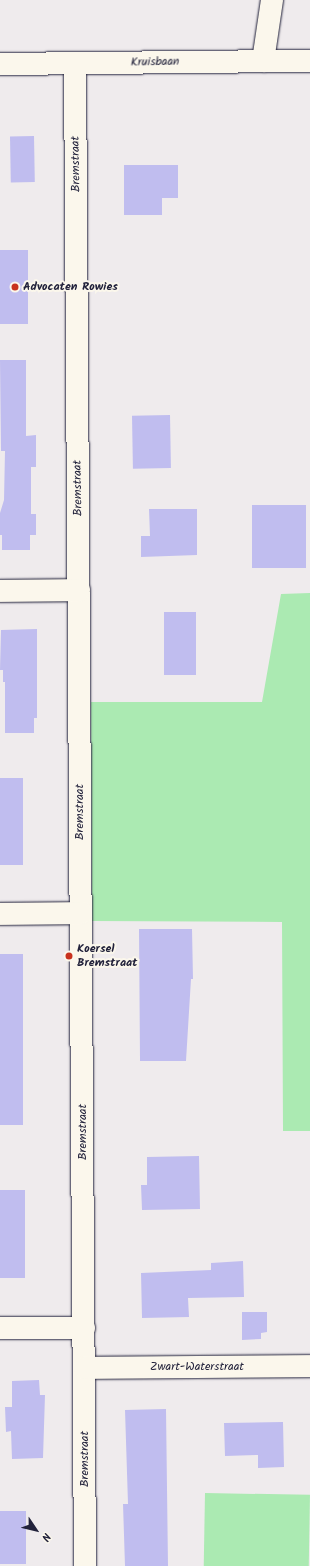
<!DOCTYPE html>
<html>
<head>
<meta charset="utf-8">
<style>
  body { margin:0 }
  #map { position:relative; width:310px; height:1566px; overflow:hidden; background:#efebed; font-family:Kalam,sans-serif }
  div>[style] { position:absolute }
  .green>* { inset:0; background:#abeab2; transform-origin:0 0 }
  .building>* { inset:0; background:#c0bdef; transform-origin:0 0 }
  .roads { filter:drop-shadow(0 0 1px #22223b) drop-shadow(0 0 1px #22223b) }
  .minor>* { height:22px; margin:-11px; padding:0 11px; transform-origin:11px; border-radius:11px; background:#fbf7ec }
  .dots>* { width:11px; height:11px; translate:-50% -50%; box-sizing:border-box; border:2px solid #fbf7ec; border-radius:50% }
  span { translate:-50% -50%; white-space:nowrap; text-align:center; line-height:1.15; -webkit-text-stroke:4px #fbf7ec; paint-order:stroke }
  .street-label { font-size:12px; color:#22223b }
  .poi-label { font-size:12px; color:#22223b; font-weight:700 }
  .left { translate:0 -50%; text-align:left }
  .north { position:absolute; left:16px; top:1510px; width:40px; height:40px; -webkit-text-stroke:3px #fbf7ec; paint-order:stroke; rotate:125deg; font-size:11px; font-weight:700; line-height:16px; text-align:center; color:#22223b }
  .north::after { content:''; display:block; margin:auto; width:14px; height:18px; background:#22223b; clip-path:polygon(50% 0,100% 100%,50% 72%,0 100%) }
</style>
</head>
<body>
<div id="map">
  <div class="green">
    <i style="clip-path:polygon(310px 593px,310px 1131px,283px 1131px,282px 922px,92px 921px,91px 702px,262px 702px,281px 594px)"></i>
    <i style="left:205px;top:1493px;width:105px;height:73px;rotate:1deg"></i>
  </div>
  <div class="building">
    <i style="left:34px;top:136px;width:46px;height:24px;rotate:89deg"></i>
    <i style="clip-path:polygon(124px 165px,178px 165px,178px 198px,162px 198px,162px 215px,124px 215px)"></i>
    <i style="left:0;top:250px;width:28px;height:74px"></i>
    <i style="clip-path:polygon(0 360px,26px 360px,26px 436px,36px 435px,36px 467px,31px 467px,31px 514px,36px 514px,36px 535px,30px 535px,30px 550px,2px 550px,2px 535px,0 535px,0 513px,4px 500px,5px 451px,1px 451px)"></i>
    <i style="left:170px;top:415px;width:53px;height:38px;rotate:89deg"></i>
    <i style="left:306px;top:505px;width:63px;height:54px;rotate:90deg"></i>
    <i style="clip-path:polygon(149px 509px,197px 509px,197px 555px,141px 557px,141px 536px,150px 536px)"></i>
    <i style="left:164px;top:612px;width:32px;height:63px"></i>
    <i style="clip-path:polygon(37px 629px,37px 718px,34px 718px,34px 733px,5px 733px,5px 682px,3px 682px,3px 670px,0 670px,1px 630px)"></i>
    <i style="left:0;top:778px;width:23px;height:87px"></i>
    <i style="clip-path:polygon(139px 929px,192px 929px,193px 979px,191px 979px,186px 1061px,140px 1061px)"></i>
    <i style="left:0;top:954px;width:23px;height:171px"></i>
    <i style="clip-path:polygon(199px 1156px,200px 1209px,142px 1210px,141px 1185px,147px 1185px,147px 1157px)"></i>
    <i style="left:25px;top:1190px;width:88px;height:25px;rotate:90deg"></i>
    <i style="clip-path:polygon(243px 1261px,244px 1297px,188px 1298px,189px 1317px,142px 1318px,141px 1273px,211px 1270px,211px 1263px)"></i>
    <i style="clip-path:polygon(242px 1312px,267px 1312px,267px 1332px,261px 1333px,261px 1339px,242px 1340px)"></i>
    <i style="clip-path:polygon(39px 1380px,40px 1395px,45px 1395px,43px 1458px,12px 1459px,11px 1431px,6px 1432px,5px 1407px,12px 1407px,12px 1381px)"></i>
    <i style="clip-path:polygon(166px 1409px,168px 1566px,125px 1566px,123px 1504px,128px 1504px,125px 1410px)"></i>
    <i style="clip-path:polygon(283px 1422px,284px 1467px,258px 1468px,258px 1455px,225px 1456px,224px 1423px)"></i>
    <i style="left:0;top:1511px;width:26px;height:53px"></i>
  </div>
  <div class="roads">
    <div class="minor">
      <i style="left:263px;top:61px;width:62px;rotate:-81.6deg"></i>
      <i style="left:75px;top:63px;width:1503px;rotate:89.62deg"></i>
      <i style="left:0;top:64px;width:310px;rotate:-0.6deg"></i>
      <i style="left:0;top:591px;width:79px;rotate:-0.7deg"></i>
      <i style="left:0;top:914px;width:81px;rotate:-0.7deg"></i>
      <i style="left:0;top:1328px;width:84px"></i>
      <i style="left:85px;top:1368px;width:225px;rotate:-0.5deg"></i>
    </div>
  </div>
  <div class="dots">
    <i style="left:15px;top:287px;background:#c8321e"></i>
    <i style="left:69px;top:956px;background:#c8321e"></i>
  </div>
  <div class="street-label">
    <span style="left:155px;top:62px;rotate:-1deg">Kruisbaan</span>
    <span style="left:76px;top:164px;rotate:-91deg">Bremstraat</span>
    <span style="left:78px;top:488px;rotate:-91deg">Bremstraat</span>
    <span style="left:80px;top:812px;rotate:-90deg">Bremstraat</span>
    <span style="left:83px;top:1132px;rotate:-90deg">Bremstraat</span>
    <span style="left:197px;top:1367px">Zwart-Waterstraat</span>
    <span style="left:85px;top:1459px;rotate:-90deg">Bremstraat</span>
  </div>
  <div class="poi-label">
    <span class="left" style="left:23px;top:287px">Advocaten Rowies</span>
    <span class="left" style="left:77px;top:956px">Koersel<br>Bremstraat</span>
  </div>
  <div class="north">N</div>
</div>
</body>
</html>
